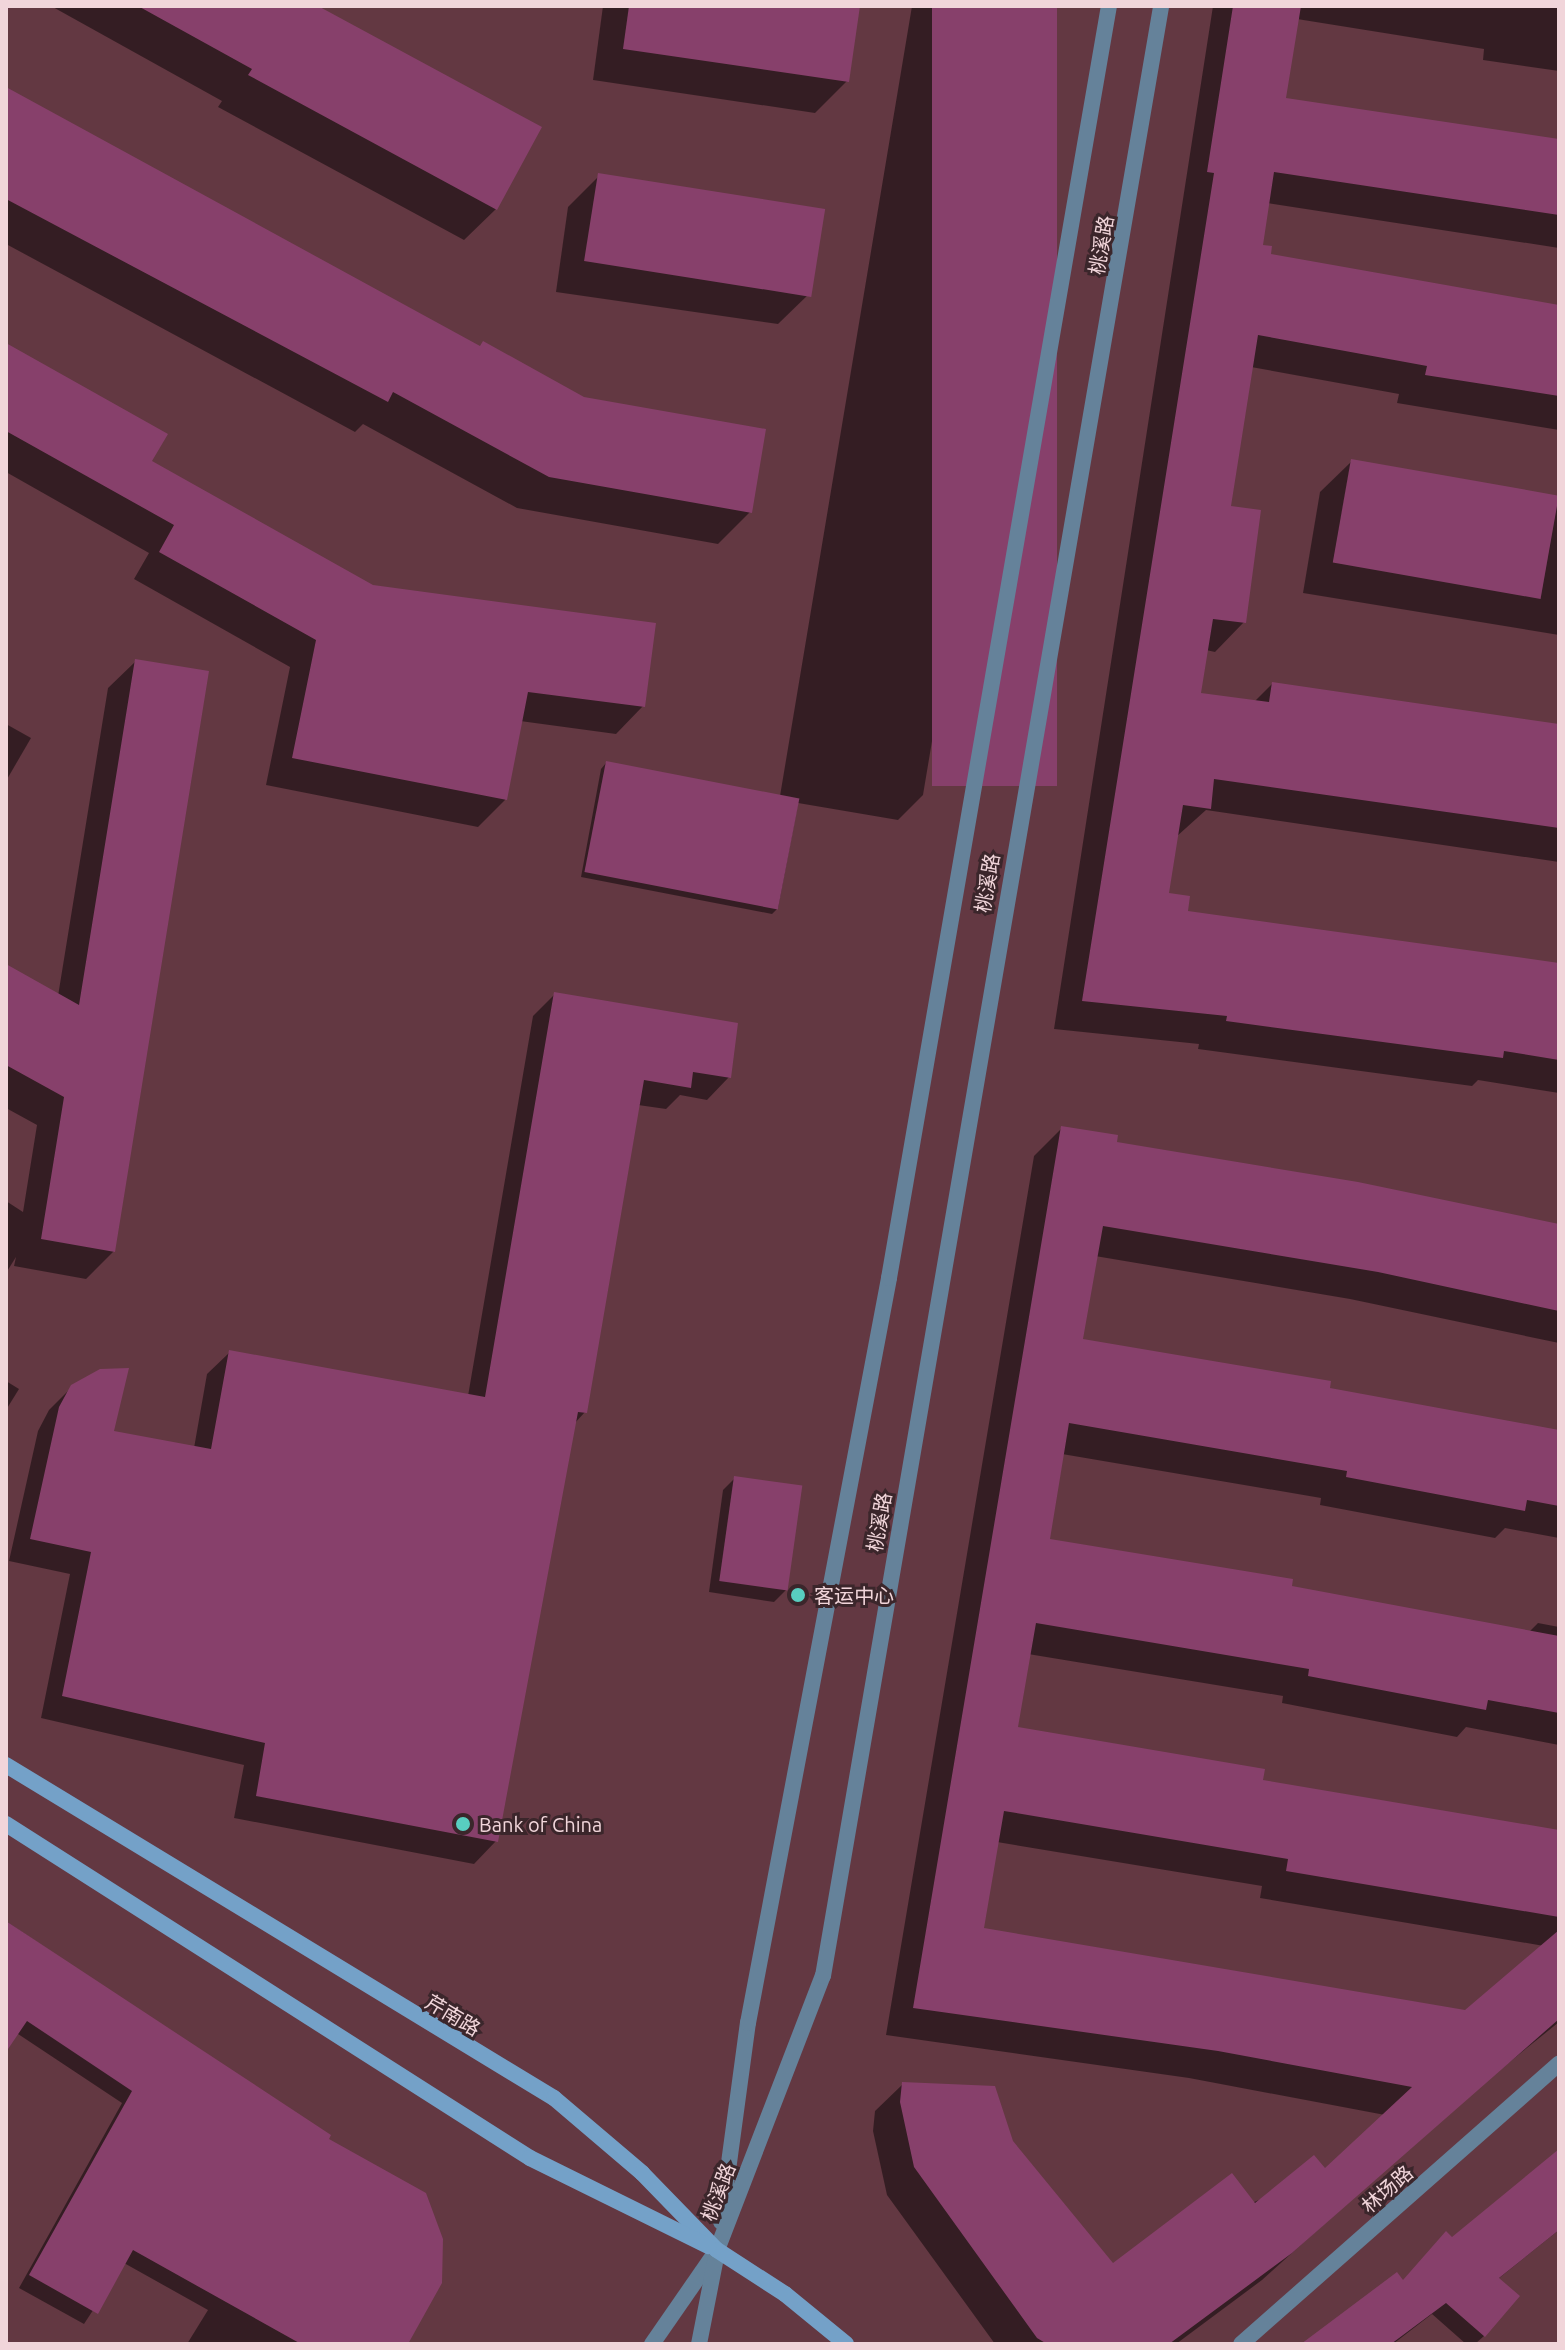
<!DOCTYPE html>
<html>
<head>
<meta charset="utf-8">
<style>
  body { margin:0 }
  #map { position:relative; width:1565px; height:2350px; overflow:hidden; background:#633842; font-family:Ubuntu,"Noto Sans SC",sans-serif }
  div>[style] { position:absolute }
  .shadow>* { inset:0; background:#0007 }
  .building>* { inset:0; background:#87406b; transform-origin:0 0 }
  .minor>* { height:16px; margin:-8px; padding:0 8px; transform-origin:8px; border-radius:8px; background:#65829a }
  .tertiary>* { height:16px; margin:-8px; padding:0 8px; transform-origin:8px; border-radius:8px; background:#65829a }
  .secondary>* { height:16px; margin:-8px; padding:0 8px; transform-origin:8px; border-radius:8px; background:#74a1c8 }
  .dots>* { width:22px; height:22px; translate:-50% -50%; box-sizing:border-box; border:4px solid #3b262b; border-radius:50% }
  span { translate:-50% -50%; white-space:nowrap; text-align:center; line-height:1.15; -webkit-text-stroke:6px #3b262b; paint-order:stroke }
  .street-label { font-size:20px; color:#f1d5da }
  .poi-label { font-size:20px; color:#f1d5da }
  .left { translate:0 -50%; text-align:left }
  .frame { position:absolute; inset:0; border:8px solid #f1d5da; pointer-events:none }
</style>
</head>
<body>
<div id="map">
  <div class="shadow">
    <i style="clip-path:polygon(51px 6px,314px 6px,496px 209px,464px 240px,218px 107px,222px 101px)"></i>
    <i style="clip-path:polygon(603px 6px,858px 6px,847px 81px,815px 113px,593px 80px)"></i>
    <i style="clip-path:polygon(912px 6px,1055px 6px,923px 795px,898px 820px,798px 803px,778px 908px,772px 914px,581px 877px,601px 769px,606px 763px,780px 796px)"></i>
    <i style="clip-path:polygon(1213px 6px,1559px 6px,1559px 71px,1483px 60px,1484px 49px,1297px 19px,1284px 99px,1559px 142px,1559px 248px,1267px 203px,1261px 246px,1269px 256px,1559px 306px,1559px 430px,1397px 403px,1399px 394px,1251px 367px,1229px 507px,1244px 622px,1215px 652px,1206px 650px,1198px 694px,1254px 702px,1272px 684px,1559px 731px,1559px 862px,1206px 810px,1176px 837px,1166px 895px,1185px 913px,1559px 967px,1559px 1093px,1478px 1080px,1472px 1086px,1198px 1049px,1199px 1044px,1054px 1029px)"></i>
    <i style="clip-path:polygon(6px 89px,750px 512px,718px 544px,517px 508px,363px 424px,355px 432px,6px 244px)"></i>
    <i style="clip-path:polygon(599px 176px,810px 293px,778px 324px,556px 292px,568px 207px)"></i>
    <i style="clip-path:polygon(6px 345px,150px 462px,372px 587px,643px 706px,616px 734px,520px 721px,505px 800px,478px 827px,266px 785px,290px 667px,134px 579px,149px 553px,6px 472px)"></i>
    <i style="clip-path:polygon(1352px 461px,1559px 500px,1559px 635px,1303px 593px,1320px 492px)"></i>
    <i style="clip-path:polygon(136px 661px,114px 1251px,86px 1279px,14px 1266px,16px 1257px,6px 1273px,6px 1201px,23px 1212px,37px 1125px,6px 1108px,6px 967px,58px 996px,108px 688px)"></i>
    <i style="clip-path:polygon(6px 724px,31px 738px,6px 781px)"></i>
    <i style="clip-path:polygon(555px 994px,729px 1077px,707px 1100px,680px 1095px,666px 1109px,638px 1105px,585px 1412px,574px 1424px,496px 1841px,474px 1864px,234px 1818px,244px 1765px,41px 1718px,70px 1574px,9px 1561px,38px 1431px,49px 1410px,72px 1387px,112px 1433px,194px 1448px,207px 1374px,230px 1352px,468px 1396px,533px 1016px)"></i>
    <i style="clip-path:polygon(evenodd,1062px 1128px,1114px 1143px,1559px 1226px,1559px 1343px,1350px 1299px,1095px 1256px,1081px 1341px,1555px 1432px,1559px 1428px,1559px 1538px,1505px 1528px,1495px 1538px,1320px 1505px,1321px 1498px,1062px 1454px,1048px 1540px,1529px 1632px,1538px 1623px,1559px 1627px,1559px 1745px,1466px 1727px,1457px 1737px,1282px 1703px,1283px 1696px,1028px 1654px,1016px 1728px,1261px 1782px,1559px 1832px,1559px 2022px,1459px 2103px,1262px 2280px,1176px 2344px,995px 2344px,887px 2195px,873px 2131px,875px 2111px,903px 2084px,1011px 2142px,1113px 2266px,1325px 2170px,1385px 2115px,1189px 2078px,886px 2035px,1034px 1156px,1062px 1128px,997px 1842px,1262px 1886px,1260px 1898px,1544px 1946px,1465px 2012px,982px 1930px,997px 1842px)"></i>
    <i style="clip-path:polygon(6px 1381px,19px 1389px,6px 1410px)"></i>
    <i style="clip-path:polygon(735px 1478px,786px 1590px,774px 1602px,709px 1592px,723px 1490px)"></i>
    <i style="clip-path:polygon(6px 1921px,326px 2139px,406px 2344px,187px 2344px,208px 2310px,124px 2263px,84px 2324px,19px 2288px,122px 2103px,6px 2026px)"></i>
    <i style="clip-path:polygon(1559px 2150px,1559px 2230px,1498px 2279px,1484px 2336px,1475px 2344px,1466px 2344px,1432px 2314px,1393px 2344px,1304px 2344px,1402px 2282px)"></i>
  </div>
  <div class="building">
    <i style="clip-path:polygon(138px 6px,318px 6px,542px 127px,497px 210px,248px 75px,252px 69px)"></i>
    <i style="clip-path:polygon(629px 6px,860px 6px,849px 82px,623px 49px)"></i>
    <i style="left:932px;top:6px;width:125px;height:780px"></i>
    <i style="clip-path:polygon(1233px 6px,1301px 6px,1286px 98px,1559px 139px,1559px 215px,1274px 172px,1263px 245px,1272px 246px,1271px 254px,1559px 305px,1559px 396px,1425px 375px,1427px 366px,1258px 335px,1231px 506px,1261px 510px,1246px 623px,1213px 619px,1201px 693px,1269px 702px,1272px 682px,1559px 724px,1559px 828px,1214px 779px,1211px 809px,1183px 805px,1169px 893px,1190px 896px,1188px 911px,1559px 963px,1559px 1060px,1504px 1051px,1503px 1058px,1226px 1021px,1227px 1016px,1082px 1001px,1214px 173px,1207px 172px)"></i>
    <i style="clip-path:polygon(6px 87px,480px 346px,483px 341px,584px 397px,766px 429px,752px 513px,549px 477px,393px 392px,388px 402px,6px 199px)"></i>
    <i style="left:598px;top:173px;width:230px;height:89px;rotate:9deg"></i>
    <i style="clip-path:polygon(6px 343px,168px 434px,152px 461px,373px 585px,656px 623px,645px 707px,528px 692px,507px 800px,292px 758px,316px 640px,159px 552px,174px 525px,6px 431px)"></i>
    <i style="left:1351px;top:459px;width:211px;height:105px;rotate:10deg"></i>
    <i style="clip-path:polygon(135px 659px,209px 671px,115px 1252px,41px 1239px,64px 1097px,6px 1065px,6px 964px,79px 1005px)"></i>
    <i style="left:606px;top:761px;width:197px;height:113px;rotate:11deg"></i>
    <i style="clip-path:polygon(554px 992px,738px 1023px,731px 1078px,693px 1072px,691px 1088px,644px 1080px,587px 1413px,578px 1412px,498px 1842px,256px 1796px,265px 1743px,62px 1696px,91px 1552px,30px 1539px,59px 1407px,71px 1385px,100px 1369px,129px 1368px,114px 1431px,211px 1449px,229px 1350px,485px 1397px)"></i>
    <i style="clip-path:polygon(1061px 1126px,1118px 1135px,1117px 1142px,1358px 1182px,1559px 1224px,1559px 1311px,1378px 1272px,1103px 1226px,1083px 1339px,1331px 1381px,1330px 1388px,1559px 1430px,1559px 1506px,1527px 1500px,1525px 1511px,1346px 1477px,1347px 1471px,1069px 1423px,1050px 1539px,1293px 1579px,1292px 1586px,1559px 1636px,1559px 1713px,1488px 1700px,1486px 1710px,1308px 1676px,1309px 1669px,1036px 1623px,1018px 1727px,1265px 1769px,1263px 1780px,1559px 1830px,1559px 1917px,1286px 1871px,1288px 1859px,1004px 1811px,984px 1928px,1465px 2010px,1559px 1930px,1559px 2019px,1292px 2253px,1169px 2344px,1047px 2344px,1037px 2338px,914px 2167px,900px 2102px,902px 2082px,995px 2086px,1013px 2141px,1113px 2263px,1232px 2173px,1255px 2203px,1314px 2155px,1325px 2168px,1412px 2087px,1218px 2051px,913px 2008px)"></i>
    <i style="left:734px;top:1476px;width:69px;height:106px;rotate:8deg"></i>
    <i style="clip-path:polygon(6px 1921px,331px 2135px,329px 2139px,426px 2193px,443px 2239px,442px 2283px,408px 2344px,301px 2344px,133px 2250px,98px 2314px,29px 2275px,132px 2091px,27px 2021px,6px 2052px)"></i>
    <i style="clip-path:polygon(1559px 2149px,1559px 2230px,1499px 2278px,1520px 2296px,1485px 2337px,1446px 2303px,1391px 2344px,1301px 2344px,1397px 2272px,1403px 2280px,1446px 2231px,1452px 2237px)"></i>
  </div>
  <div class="minor">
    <i style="left:1241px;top:2344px;width:424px;rotate:-41.4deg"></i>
  </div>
  <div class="tertiary">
    <i style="left:721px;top:2222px;width:201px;rotate:-82.3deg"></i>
    <i style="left:748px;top:2023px;width:758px;rotate:-79.28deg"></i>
    <i style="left:889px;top:1278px;width:1291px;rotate:-80.19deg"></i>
    <i style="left:652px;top:2344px;width:114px;rotate:-55.3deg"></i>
    <i style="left:717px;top:2250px;width:294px;rotate:-68.9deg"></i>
    <i style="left:823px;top:1976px;width:1999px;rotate:-80.26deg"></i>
    <i style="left:699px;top:2344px;width:89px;rotate:-78.9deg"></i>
  </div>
  <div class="secondary">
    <i style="left:6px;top:1765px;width:641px;rotate:31.29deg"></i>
    <i style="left:554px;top:2098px;width:116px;rotate:40.4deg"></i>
    <i style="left:642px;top:2173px;width:107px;rotate:45.8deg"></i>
    <i style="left:717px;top:2250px;width:81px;rotate:32.9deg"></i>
    <i style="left:785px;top:2294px;width:79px;rotate:39.3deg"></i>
    <i style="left:6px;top:1824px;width:621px;rotate:32.51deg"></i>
    <i style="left:530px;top:2158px;width:199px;rotate:26.3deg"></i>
  </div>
  <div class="dots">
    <i style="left:798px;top:1595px;background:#58cec0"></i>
    <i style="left:463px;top:1824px;background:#58cec0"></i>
  </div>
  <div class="street-label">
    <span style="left:1101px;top:245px;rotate:-80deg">桃溪路</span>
    <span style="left:987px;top:883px;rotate:-80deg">桃溪路</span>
    <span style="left:879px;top:1522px;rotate:-80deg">桃溪路</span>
    <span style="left:453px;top:2015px;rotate:31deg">芹南路</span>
    <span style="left:1387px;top:2189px;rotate:-41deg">林场路</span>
    <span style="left:718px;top:2192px;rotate:-69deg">桃溪路</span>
  </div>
  <div class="poi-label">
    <span class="left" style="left:814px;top:1595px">客运中心</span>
    <span class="left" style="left:479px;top:1824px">Bank of China</span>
  </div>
  <div class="frame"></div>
</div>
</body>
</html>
